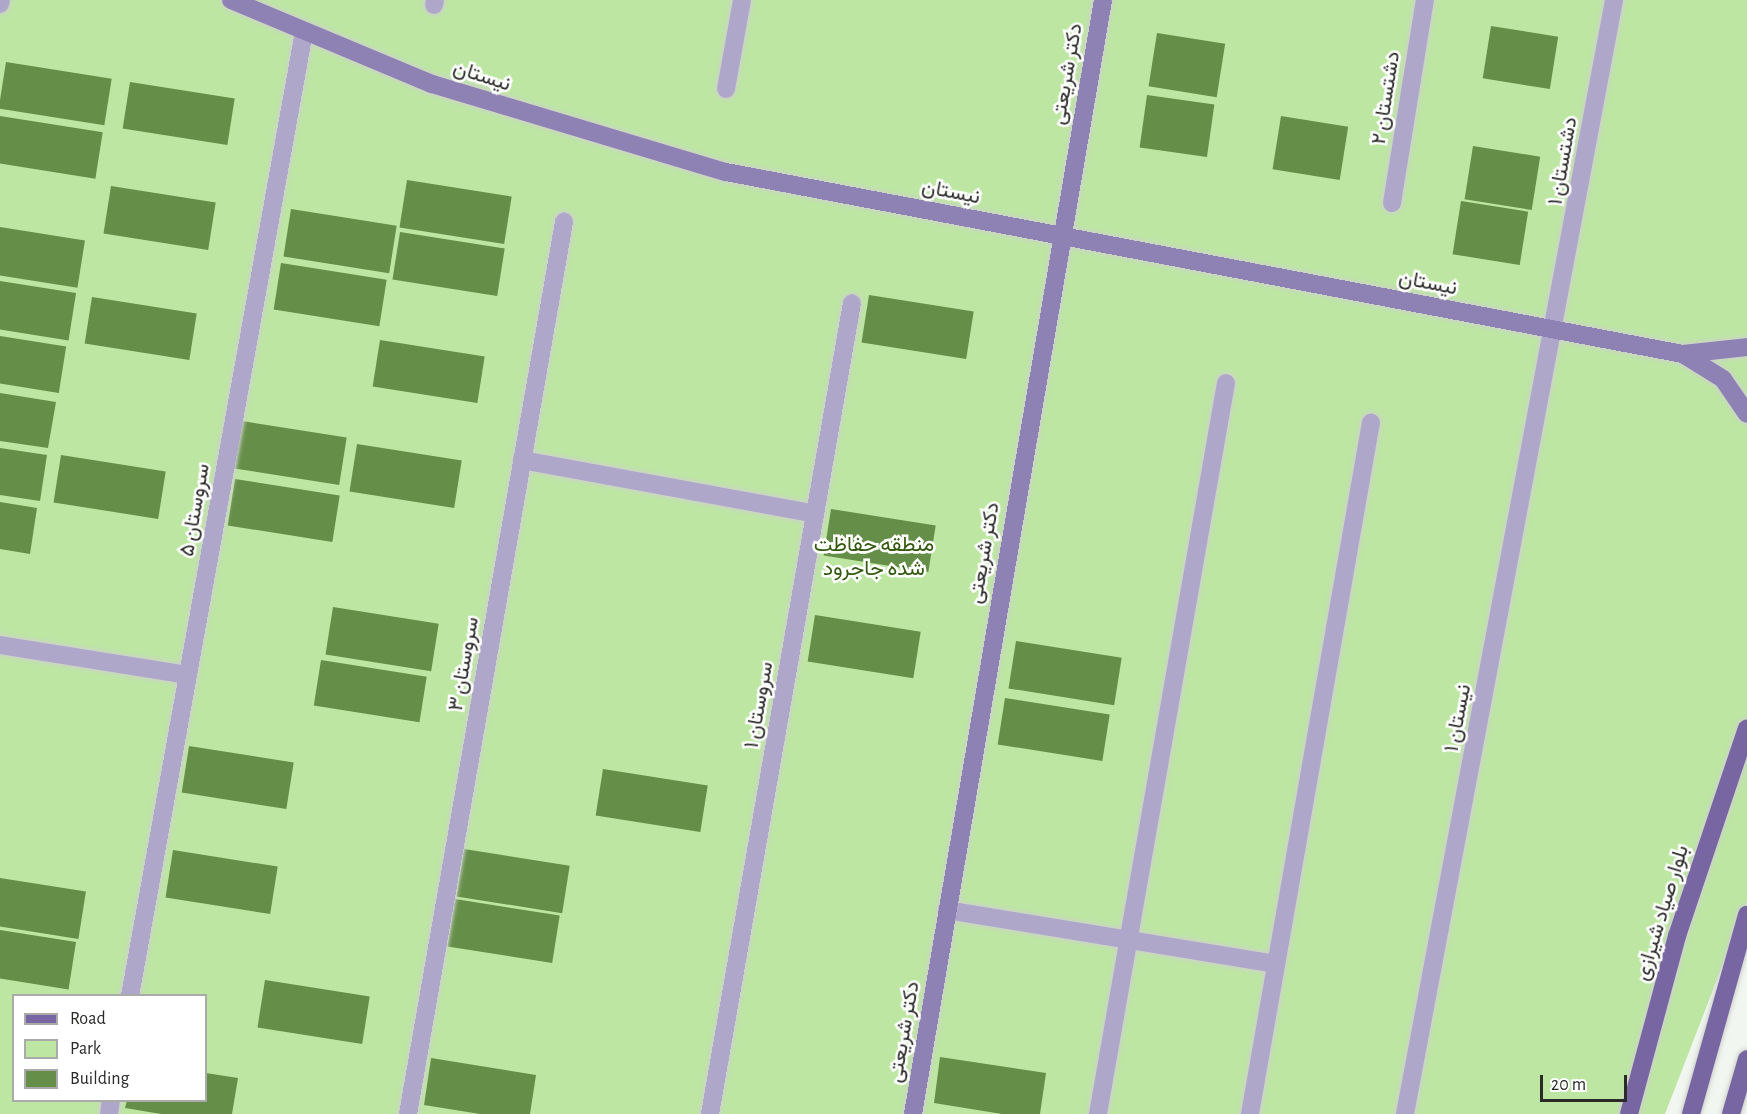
<!DOCTYPE html>
<html>
<head>
<meta charset="utf-8">
<style>
  body { margin:0 }
  #map { position:relative; width:1747px; height:1114px; overflow:hidden; background:#f2f6f0; font-family:"Alegreya Sans",Vazirmatn,sans-serif }
  div>[style] { position:absolute }
  .green>* { inset:0; background:#bde6a3 }
  .building>* { inset:0; background:#658f48; transform-origin:0 0 }
  .roads { filter:drop-shadow(0 0 2px #ced1cc) drop-shadow(0 0 2px #ced1cc) }
  .street>* { height:18px; margin:-9px; padding:0 9px; transform-origin:9px; border-radius:9px; background:#afa7ca }
  .secondary>* { height:18px; margin:-9px; padding:0 9px; transform-origin:9px; border-radius:9px; background:#8e81b3 }
  .primary>* { height:18px; margin:-9px; padding:0 9px; transform-origin:9px; border-radius:9px; background:#7766a2 }
  span { translate:-50% -50%; white-space:nowrap; text-align:center; line-height:1.15; -webkit-text-stroke:5px #fff; paint-order:stroke }
  .street-label { font-size:21px; color:#2a2b29 }
  .park-label { font-size:21px; color:#32590c }
  .legend { position:absolute; left:12px; top:994px; width:195px; height:108px; box-sizing:border-box; background:#fff; border:2px solid #aaaaa9; margin:0; padding:8px 10px; list-style:none; font-size:18px; color:#2a2b29 }
  .legend li { display:flex; align-items:center; gap:12px; height:30px }
  .legend b { width:30px; border:2px solid #aaaaa9 }
  .scale { position:absolute; left:1540px; top:1075px; width:87px; height:27px; box-sizing:border-box; border:3px solid #2a2b29; border-top:0; padding-left:8px; font-size:18px; line-height:21px; white-space:nowrap; color:#2a2b29; -webkit-text-stroke:4px #fff; paint-order:stroke }
</style>
</head>
<body>
<div id="map">
  <div class="green">
    <i style="clip-path:polygon(evenodd,0 0,1747px 0,1747px 902px,1665px 1114px,0 1114px,0 0,14px 996px,206px 996px,206px 1100px,14px 1100px,14px 996px)"></i>
  </div>
  <div class="building">
    <i style="left:1491px;top:26px;width:68px;height:53px;rotate:9deg"></i>
    <i style="left:1157px;top:33px;width:69px;height:54px;rotate:9deg"></i>
    <i style="left:6px;top:62px;width:107px;height:47px;rotate:9deg"></i>
    <i style="left:130px;top:82px;width:106px;height:47px;rotate:9deg"></i>
    <i style="left:1147px;top:95px;width:68px;height:53px;rotate:8deg"></i>
    <i style="left:0;top:116px;width:104px;height:47px;rotate:9deg"></i>
    <i style="left:1281px;top:116px;width:68px;height:54px;rotate:9deg"></i>
    <i style="left:1473px;top:146px;width:68px;height:54px;rotate:9deg"></i>
    <i style="left:407px;top:180px;width:106px;height:48px;rotate:9deg"></i>
    <i style="left:111px;top:186px;width:106px;height:48px;rotate:9deg"></i>
    <i style="left:1461px;top:201px;width:68px;height:54px;rotate:9deg"></i>
    <i style="left:291px;top:209px;width:107px;height:48px;rotate:9deg"></i>
    <i style="left:0;top:227px;width:86px;height:48px;rotate:9deg"></i>
    <i style="left:400px;top:232px;width:106px;height:48px;rotate:9deg"></i>
    <i style="left:281px;top:263px;width:107px;height:47px;rotate:9deg"></i>
    <i style="left:0;top:281px;width:77px;height:48px;rotate:9deg"></i>
    <i style="left:869px;top:295px;width:106px;height:48px;rotate:9deg"></i>
    <i style="left:92px;top:297px;width:106px;height:47px;rotate:9deg"></i>
    <i style="left:0;top:336px;width:67px;height:47px;rotate:9deg"></i>
    <i style="left:380px;top:340px;width:106px;height:47px;rotate:9deg"></i>
    <i style="clip-path:polygon(0 393px,56px 402px,48px 448px,0 441px)"></i>
    <i style="left:242px;top:421px;width:106px;height:48px;rotate:9deg"></i>
    <i style="left:357px;top:444px;width:106px;height:48px;rotate:9deg"></i>
    <i style="clip-path:polygon(0 448px,47px 455px,40px 501px,0 495px)"></i>
    <i style="left:61px;top:455px;width:106px;height:48px;rotate:9deg"></i>
    <i style="left:235px;top:479px;width:106px;height:47px;rotate:9deg"></i>
    <i style="clip-path:polygon(0 502px,37px 508px,30px 554px,0 549px)"></i>
    <i style="left:831px;top:509px;width:106px;height:47px;rotate:9deg"></i>
    <i style="left:333px;top:607px;width:107px;height:48px;rotate:9deg"></i>
    <i style="left:815px;top:615px;width:107px;height:47px;rotate:9deg"></i>
    <i style="left:1016px;top:641px;width:107px;height:48px;rotate:9deg"></i>
    <i style="left:321px;top:660px;width:107px;height:46px;rotate:9deg"></i>
    <i style="left:1005px;top:698px;width:106px;height:47px;rotate:9deg"></i>
    <i style="left:189px;top:746px;width:106px;height:47px;rotate:9deg"></i>
    <i style="left:603px;top:769px;width:106px;height:47px;rotate:9deg"></i>
    <i style="left:464px;top:849px;width:107px;height:48px;rotate:9deg"></i>
    <i style="left:173px;top:850px;width:106px;height:48px;rotate:9deg"></i>
    <i style="left:0;top:878px;width:87px;height:48px;rotate:9deg"></i>
    <i style="left:455px;top:899px;width:106px;height:48px;rotate:9deg"></i>
    <i style="left:0;top:930px;width:77px;height:48px;rotate:9deg"></i>
    <i style="left:265px;top:980px;width:106px;height:48px;rotate:9deg"></i>
    <i style="clip-path:polygon(940px 1057px,1046px 1073px,1040px 1114px,1002px 1114px,934px 1103px)"></i>
    <i style="clip-path:polygon(431px 1058px,536px 1075px,530px 1114px,480px 1114px,424px 1105px)"></i>
    <i style="clip-path:polygon(206px 1073px,238px 1078px,232px 1114px,161px 1114px,125px 1108px,127px 1100px,206px 1100px)"></i>
  </div>
  <div class="roads">
    <div class="street">
      <i style="left:0;top:4px;width:4px;rotate:-76deg"></i>
      <i style="left:434px;top:5px;width:5px;rotate:-79deg"></i>
      <i style="left:726px;top:89px;width:90px;rotate:-79.8deg"></i>
      <i style="left:1392px;top:203px;width:206px;rotate:-80.8deg"></i>
      <i style="left:522px;top:460px;width:298px;rotate:10.4deg"></i>
      <i style="left:0;top:645px;width:190px;rotate:9.1deg"></i>
      <i style="left:947px;top:910px;width:333px;rotate:9.3deg"></i>
      <i style="left:130px;top:996px;width:980px;rotate:-79.77deg"></i>
      <i style="left:109px;top:1114px;width:14px;rotate:-82deg"></i>
      <i style="left:408px;top:1114px;width:906px;rotate:-80.08deg"></i>
      <i style="left:710px;top:1114px;width:823px;rotate:-80.07deg"></i>
      <i style="left:1098px;top:1114px;width:742px;rotate:-80.07deg"></i>
      <i style="left:1250px;top:1114px;width:702px;rotate:-80.08deg"></i>
      <i style="left:1405px;top:1114px;width:1133px;rotate:-79.37deg"></i>
    </div>
    <div class="secondary">
      <i style="left:231px;top:0;width:218px;rotate:22.7deg"></i>
      <i style="left:432px;top:84px;width:307px;rotate:16.7deg"></i>
      <i style="left:726px;top:172px;width:974px;rotate:10.77deg"></i>
      <i style="left:1683px;top:354px;width:64px;rotate:-6.2deg"></i>
      <i style="left:1683px;top:354px;width:47px;rotate:32deg"></i>
      <i style="left:1723px;top:379px;width:42px;rotate:55.6deg"></i>
      <i style="left:913px;top:1114px;width:1130px;rotate:-80.32deg"></i>
    </div>
    <div class="primary">
      <i style="left:1629px;top:1114px;width:184px;rotate:-74.9deg"></i>
      <i style="left:1677px;top:936px;width:219px;rotate:-71.4deg"></i>
      <i style="left:1691px;top:1114px;width:207px;rotate:-74.3deg"></i>
      <i style="left:1731px;top:1114px;width:57px;rotate:-73.8deg"></i>
    </div>
  </div>
  <div class="street-label">
    <span style="left:1067px;top:74px;rotate:-80deg">دکتر شریعتی</span>
    <span style="left:482px;top:76px;rotate:18deg">نیستان</span>
    <span style="left:1386px;top:98px;rotate:-81deg">دشتستان ۲</span>
    <span style="left:1563px;top:161px;rotate:-80deg">دشتستان ۱</span>
    <span style="left:951px;top:192px;rotate:11deg">نیستان</span>
    <span style="left:1428px;top:283px;rotate:11deg">نیستان</span>
    <span style="left:195px;top:510px;rotate:-80deg">سروستان ۵</span>
    <span style="left:984px;top:553px;rotate:-80deg">دکتر شریعتی</span>
    <span style="left:464px;top:664px;rotate:-80deg">سروستان ۳</span>
    <span style="left:759px;top:705px;rotate:-80deg">سروستان ۱</span>
    <span style="left:1458px;top:718px;rotate:-79deg">نیستان ۱</span>
    <span style="left:1662px;top:913px;rotate:-73deg">بلوار صیاد شیرازی</span>
    <span style="left:904px;top:1032px;rotate:-80deg">دکتر شریعتی</span>
  </div>
  <div class="park-label">
    <span style="left:874px;top:557px">منطقه حفاظت<br>شده جاجرود</span>
  </div>
  <ul class="legend">
  <li><b style="height:8px;background:#7766a2"></b>Road</li>
  <li><b style="height:16px;background:#bde6a3"></b>Park</li>
  <li><b style="height:16px;background:#658f48"></b>Building</li>
  </ul>
  <div class="scale">20 m</div>
</div>
</body>
</html>
